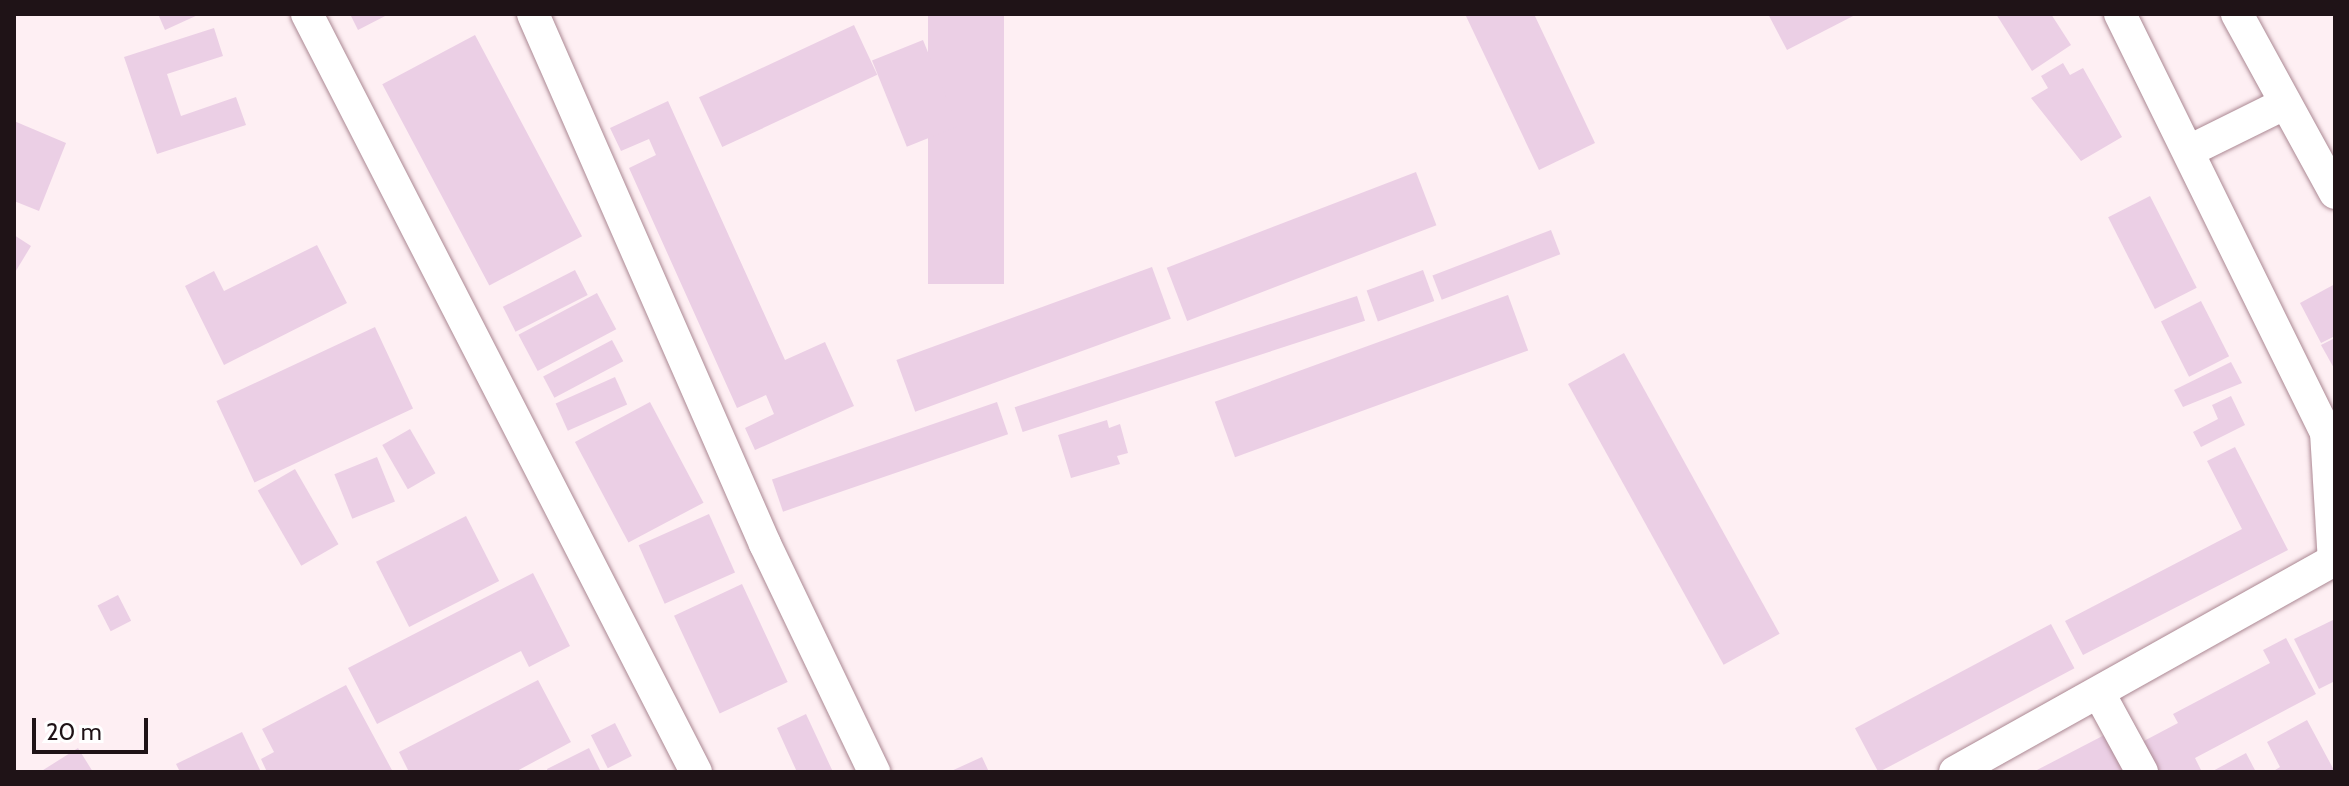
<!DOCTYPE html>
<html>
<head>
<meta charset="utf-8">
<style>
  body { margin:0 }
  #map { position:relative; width:2349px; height:786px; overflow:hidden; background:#feeff3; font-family:Cabin,sans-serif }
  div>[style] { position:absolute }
  .building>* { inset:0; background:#ebcfe5; transform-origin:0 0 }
  .roads { filter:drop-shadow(0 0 2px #ab8893) drop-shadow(0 0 2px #ab8893) }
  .street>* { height:32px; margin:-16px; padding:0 16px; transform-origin:16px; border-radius:16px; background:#fff }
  span { translate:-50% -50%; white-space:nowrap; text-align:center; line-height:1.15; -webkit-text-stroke:8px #fff; paint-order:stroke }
  .frame { position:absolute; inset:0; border:16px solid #1f1317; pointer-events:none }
  .scale { position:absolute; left:32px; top:718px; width:116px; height:36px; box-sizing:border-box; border:4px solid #1f1317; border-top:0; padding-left:10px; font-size:24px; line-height:28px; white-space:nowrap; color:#1f1317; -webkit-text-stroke:6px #fff; paint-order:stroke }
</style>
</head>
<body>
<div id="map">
  <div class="building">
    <i style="clip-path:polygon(158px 14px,200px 14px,165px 30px)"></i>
    <i style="clip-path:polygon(350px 14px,389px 14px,358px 30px)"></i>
    <i style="left:928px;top:14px;width:76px;height:270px"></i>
    <i style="clip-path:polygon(1465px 14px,1534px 14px,1595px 143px,1539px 170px)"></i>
    <i style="clip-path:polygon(1768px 14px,1857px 14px,1787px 50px)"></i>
    <i style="clip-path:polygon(1996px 14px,2051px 14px,2071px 45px,2032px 71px)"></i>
    <i style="left:854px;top:25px;width:55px;height:171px;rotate:65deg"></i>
    <i style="clip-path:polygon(214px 28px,223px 56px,167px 74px,181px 116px,236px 97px,246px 125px,157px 154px,124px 57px)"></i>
    <i style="left:475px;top:35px;width:228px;height:105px;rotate:62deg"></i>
    <i style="left:923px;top:40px;width:93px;height:55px;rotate:68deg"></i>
    <i style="clip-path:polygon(2063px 63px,2070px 75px,2083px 68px,2122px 137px,2081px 161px,2031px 98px,2048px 88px,2041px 76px)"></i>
    <i style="clip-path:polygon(668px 101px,785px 360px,825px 342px,854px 406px,755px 450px,745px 428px,774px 414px,766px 395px,737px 408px,629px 168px,656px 155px,649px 139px,621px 151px,610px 128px)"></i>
    <i style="clip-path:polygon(14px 121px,66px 143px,39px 211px,14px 201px)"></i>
    <i style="left:1416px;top:172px;width:57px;height:267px;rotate:69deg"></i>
    <i style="left:2150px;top:196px;width:103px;height:47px;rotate:63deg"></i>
    <i style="left:1551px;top:230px;width:26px;height:127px;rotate:69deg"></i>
    <i style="clip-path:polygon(14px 235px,31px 246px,14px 274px)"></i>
    <i style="clip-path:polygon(317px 245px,347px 303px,224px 365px,185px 286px,214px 271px,224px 291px)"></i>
    <i style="left:1152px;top:267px;width:55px;height:272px;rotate:70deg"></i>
    <i style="left:575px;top:270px;width:28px;height:81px;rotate:63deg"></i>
    <i style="left:1423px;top:270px;width:33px;height:60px;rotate:70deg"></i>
    <i style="clip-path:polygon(2335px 284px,2335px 336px,2321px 343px,2300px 303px)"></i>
    <i style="left:597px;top:293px;width:41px;height:89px;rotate:62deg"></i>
    <i style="left:1508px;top:295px;width:59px;height:312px;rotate:70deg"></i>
    <i style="left:1357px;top:296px;width:26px;height:360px;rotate:72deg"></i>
    <i style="left:2201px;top:301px;width:62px;height:45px;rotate:63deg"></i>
    <i style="left:375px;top:327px;width:90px;height:175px;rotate:65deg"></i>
    <i style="clip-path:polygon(2335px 338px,2335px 370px,2321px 345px)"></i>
    <i style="left:612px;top:340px;width:24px;height:78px;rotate:62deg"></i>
    <i style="left:1624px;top:353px;width:321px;height:64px;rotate:61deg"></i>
    <i style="clip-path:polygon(2231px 362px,2242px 383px,2183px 407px,2174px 390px)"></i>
    <i style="left:615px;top:377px;width:30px;height:65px;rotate:66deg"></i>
    <i style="clip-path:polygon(2231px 396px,2245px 425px,2201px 447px,2193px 432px,2218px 419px,2212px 405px)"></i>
    <i style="left:650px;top:402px;width:114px;height:85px;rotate:62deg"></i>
    <i style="left:997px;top:402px;width:34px;height:238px;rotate:71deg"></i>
    <i style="clip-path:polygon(1107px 420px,1109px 428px,1120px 424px,1128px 453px,1117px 456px,1120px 464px,1071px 478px,1058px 435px)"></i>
    <i style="left:410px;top:429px;width:51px;height:32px;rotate:60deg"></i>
    <i style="clip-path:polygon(2235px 447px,2288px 550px,2083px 655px,2065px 621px,2242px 529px,2207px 461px)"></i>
    <i style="left:377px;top:457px;width:48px;height:46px;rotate:68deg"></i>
    <i style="left:295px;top:469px;width:87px;height:43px;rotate:60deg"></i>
    <i style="left:709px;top:514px;width:64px;height:77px;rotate:66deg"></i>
    <i style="left:466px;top:516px;width:73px;height:101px;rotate:63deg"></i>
    <i style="clip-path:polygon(533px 573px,570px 646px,529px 667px,521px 651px,377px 724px,348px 668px)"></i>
    <i style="left:742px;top:584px;width:108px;height:75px;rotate:65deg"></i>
    <i style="left:118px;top:595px;width:29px;height:23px;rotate:63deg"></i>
    <i style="clip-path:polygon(2333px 620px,2335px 681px,2319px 689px,2294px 639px)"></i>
    <i style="left:2051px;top:624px;width:50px;height:222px;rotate:62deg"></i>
    <i style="clip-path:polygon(2286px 638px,2316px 694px,2195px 758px,2202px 772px,2158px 772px,2142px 742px,2178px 723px,2173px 714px,2270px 663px,2263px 650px)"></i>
    <i style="clip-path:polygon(538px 680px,571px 742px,515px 772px,409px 772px,399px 752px)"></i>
    <i style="clip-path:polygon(346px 685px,393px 772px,267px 772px,261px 759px,274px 752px,262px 729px)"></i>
    <i style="clip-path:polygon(806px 714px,833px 772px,797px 772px,777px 728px)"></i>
    <i style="clip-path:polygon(2307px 720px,2335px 772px,2272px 772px,2280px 767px,2267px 742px)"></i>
    <i style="left:615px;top:723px;width:37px;height:27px;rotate:63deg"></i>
    <i style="clip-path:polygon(2114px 730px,2135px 772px,2038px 772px,2037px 770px)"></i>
    <i style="clip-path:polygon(242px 732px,261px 772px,180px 772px,176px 764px)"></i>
    <i style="clip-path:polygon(78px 748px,93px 772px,40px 772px)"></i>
    <i style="clip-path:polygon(589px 748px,601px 772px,548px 772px,547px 769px)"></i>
    <i style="clip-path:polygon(2246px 753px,2256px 772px,2211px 772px)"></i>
    <i style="clip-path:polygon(982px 757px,989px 772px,949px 772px)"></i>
  </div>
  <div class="roads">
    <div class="street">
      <i style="left:307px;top:14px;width:852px;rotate:62.83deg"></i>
      <i style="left:533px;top:14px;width:579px;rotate:66.36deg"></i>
      <i style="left:765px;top:544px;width:253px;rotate:64.4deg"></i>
      <i style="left:2120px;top:14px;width:466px;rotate:63.8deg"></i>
      <i style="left:2326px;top:432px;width:129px;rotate:86.5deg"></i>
      <i style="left:2237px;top:14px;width:204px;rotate:61.3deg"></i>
      <i style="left:2189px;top:151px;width:104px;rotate:-26.3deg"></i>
      <i style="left:2100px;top:695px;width:88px;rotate:61.4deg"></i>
      <i style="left:1955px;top:772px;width:435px;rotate:-29.2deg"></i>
    </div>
  </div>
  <div class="frame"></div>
  <div class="scale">20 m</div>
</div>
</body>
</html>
